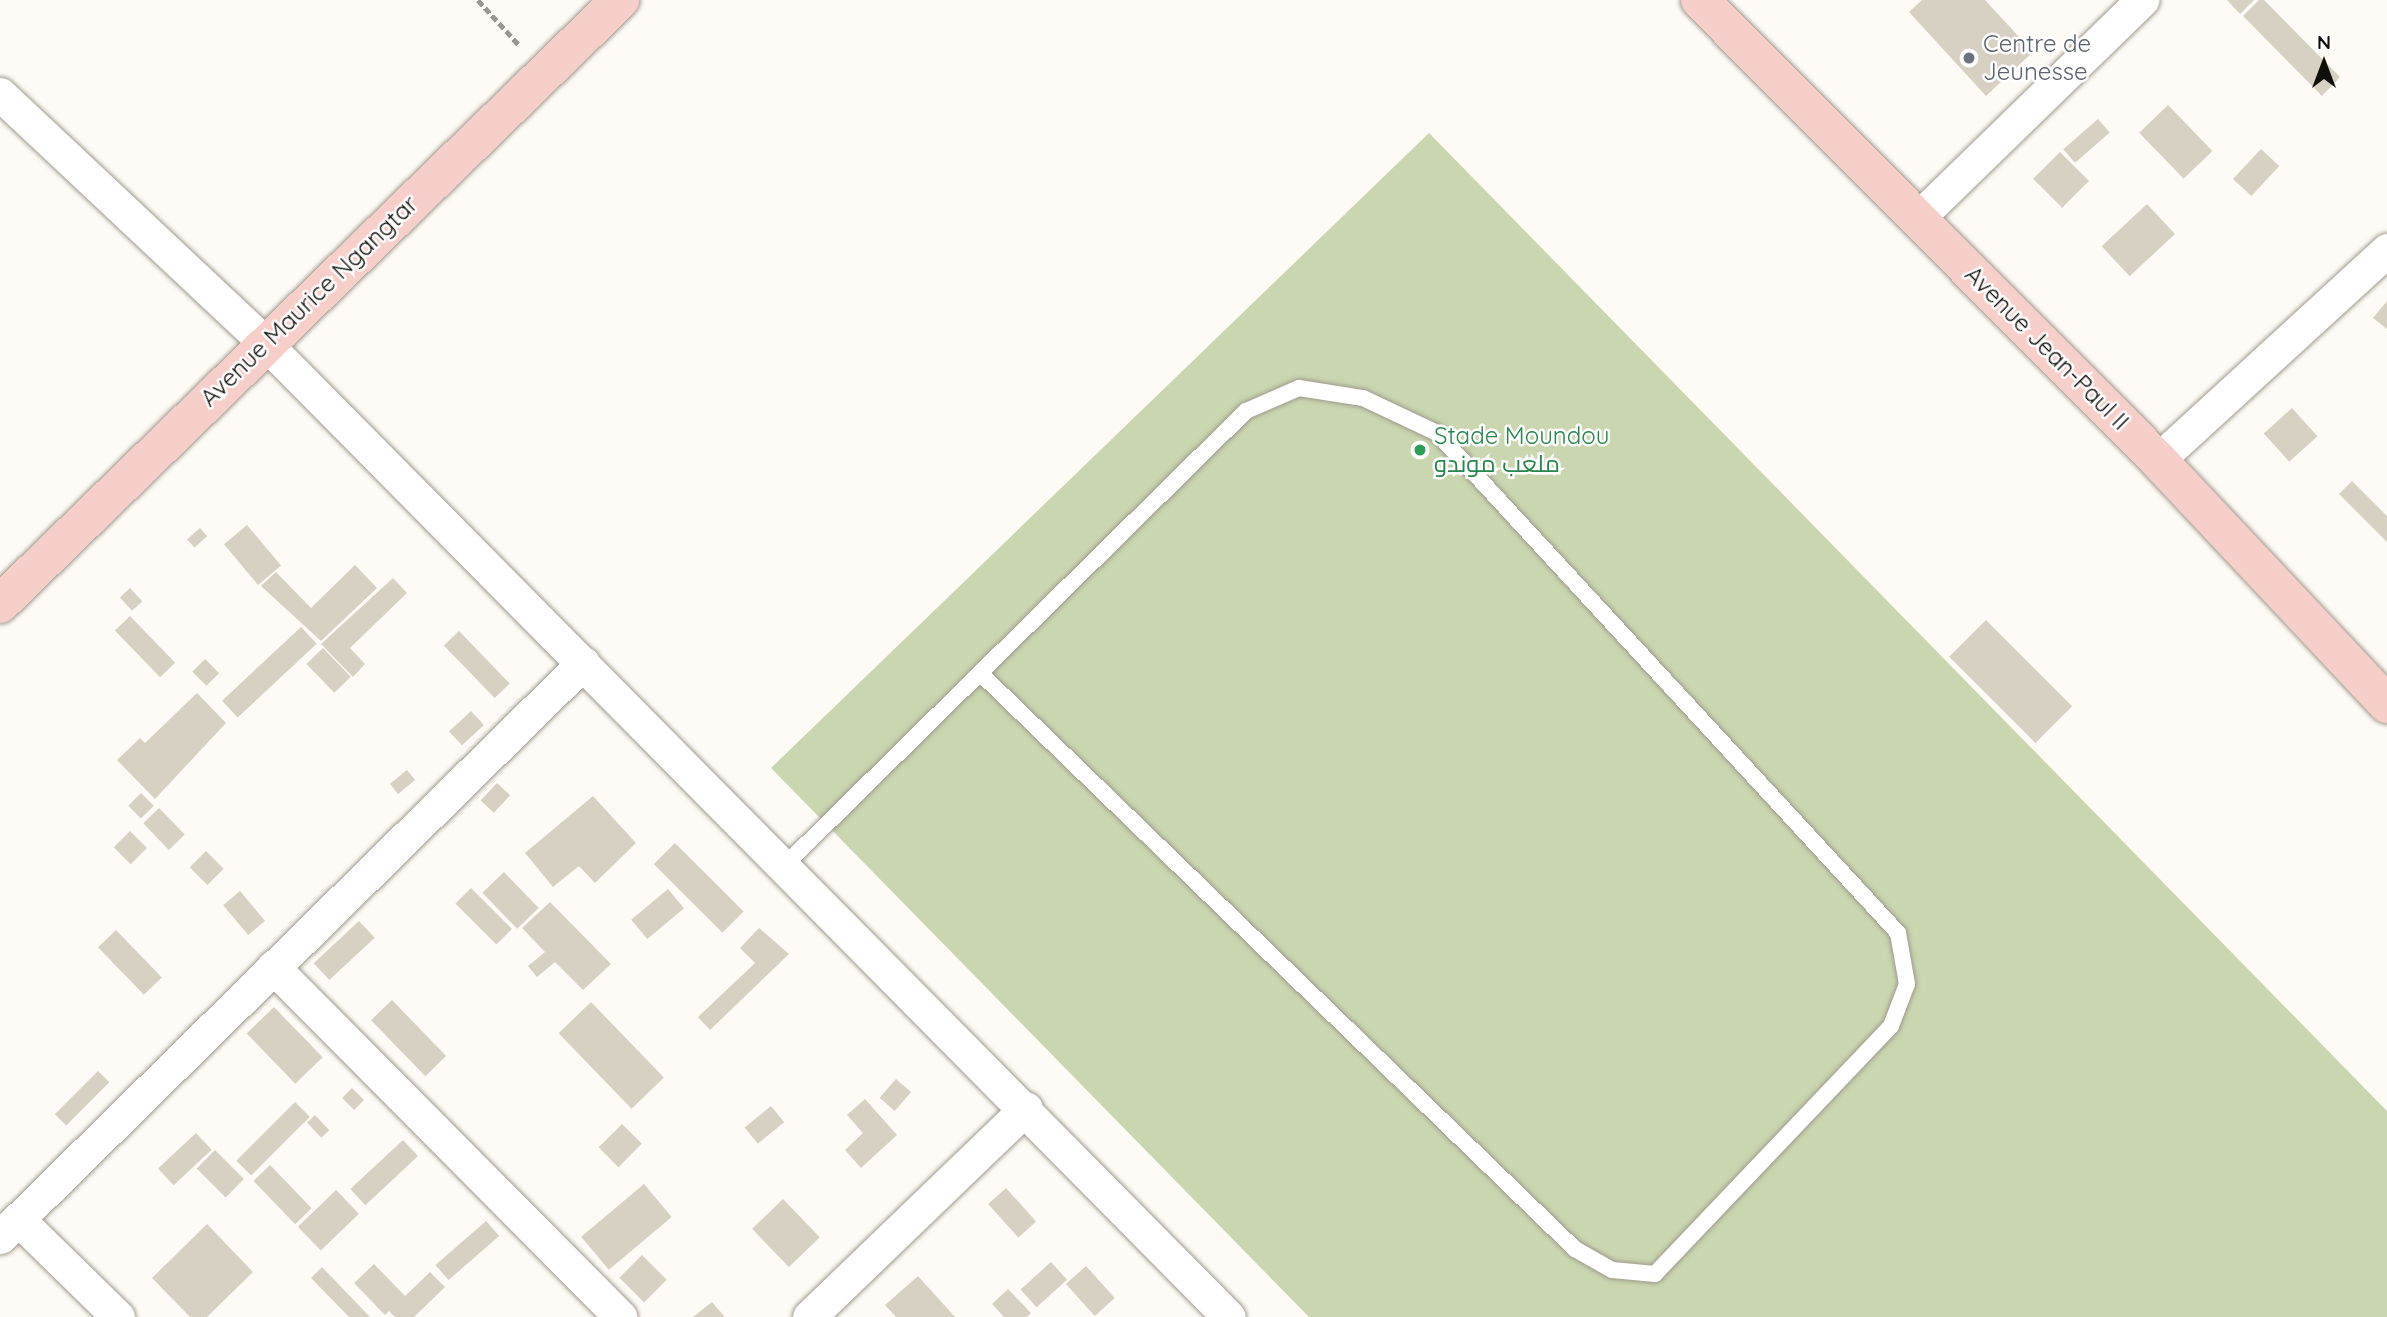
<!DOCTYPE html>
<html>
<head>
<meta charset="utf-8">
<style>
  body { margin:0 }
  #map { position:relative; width:2387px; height:1317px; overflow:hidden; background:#fefbf6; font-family:Quicksand,Cairo,sans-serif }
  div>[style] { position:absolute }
  .green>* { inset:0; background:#c9d6af }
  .building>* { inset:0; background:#d7d1c4; transform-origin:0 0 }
  .path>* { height:4.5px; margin-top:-2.25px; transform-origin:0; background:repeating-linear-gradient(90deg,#989691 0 7px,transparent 0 10.5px) }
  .roads { filter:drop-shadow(0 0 2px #a09a8e) drop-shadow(0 0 2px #a09a8e) }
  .lane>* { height:16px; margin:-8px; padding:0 8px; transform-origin:8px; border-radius:8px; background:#fff }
  .street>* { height:33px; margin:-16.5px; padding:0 16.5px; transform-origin:16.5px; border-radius:16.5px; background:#fff }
  .secondary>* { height:38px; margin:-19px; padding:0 19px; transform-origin:19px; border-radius:19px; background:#f6cfcb }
  .dots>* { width:19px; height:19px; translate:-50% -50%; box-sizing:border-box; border:4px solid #fff; border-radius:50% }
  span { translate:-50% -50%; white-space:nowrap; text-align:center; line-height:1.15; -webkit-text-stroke:5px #fff; paint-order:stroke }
  .worship-label { font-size:24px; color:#5b616d }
  .left { translate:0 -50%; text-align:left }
  .street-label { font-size:24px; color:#110f0b }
  .leisure-label { font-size:24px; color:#27864d }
  .north { position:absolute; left:2289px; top:28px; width:70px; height:70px; -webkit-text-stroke:5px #fff; paint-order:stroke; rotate:0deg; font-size:19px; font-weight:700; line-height:28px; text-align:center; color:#110f0b }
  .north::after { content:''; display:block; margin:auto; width:24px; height:32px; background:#110f0b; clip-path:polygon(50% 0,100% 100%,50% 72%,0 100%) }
</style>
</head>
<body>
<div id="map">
  <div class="green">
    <i style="clip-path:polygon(1429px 133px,2387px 1111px,2387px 1317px,1309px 1317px,771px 768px)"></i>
  </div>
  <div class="building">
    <i style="clip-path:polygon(1922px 0,1985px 0,2033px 52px,1986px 96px,1909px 12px)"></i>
    <i style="clip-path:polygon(2227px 0,2254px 0,2240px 14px)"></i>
    <i style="clip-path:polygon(2259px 0,2264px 0,2340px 77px,2322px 96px,2243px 16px)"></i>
    <i style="left:2168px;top:105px;width:64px;height:40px;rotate:46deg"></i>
    <i style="left:2098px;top:119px;width:18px;height:46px;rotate:49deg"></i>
    <i style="left:2261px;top:149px;width:25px;height:41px;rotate:43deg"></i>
    <i style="left:2060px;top:152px;width:41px;height:38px;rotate:45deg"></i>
    <i style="left:2147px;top:204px;width:41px;height:62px;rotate:47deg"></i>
    <i style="clip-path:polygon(2387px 301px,2387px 329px,2373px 318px)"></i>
    <i style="left:2292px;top:408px;width:38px;height:38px;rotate:48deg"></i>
    <i style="clip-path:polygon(2352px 481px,2387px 516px,2387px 542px,2339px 494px)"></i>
    <i style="left:247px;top:525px;width:53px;height:30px;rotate:50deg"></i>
    <i style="left:200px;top:528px;width:11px;height:17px;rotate:49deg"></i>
    <i style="clip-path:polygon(355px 565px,377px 588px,321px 641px,261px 586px,276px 572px,311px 608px)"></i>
    <i style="clip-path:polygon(393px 578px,407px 593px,350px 648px,365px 664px,353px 677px,321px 644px)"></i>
    <i style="left:130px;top:588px;width:18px;height:14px;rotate:47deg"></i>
    <i style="left:130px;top:616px;width:65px;height:21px;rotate:46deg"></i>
    <i style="left:1986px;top:620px;width:122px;height:52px;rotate:45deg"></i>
    <i style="left:301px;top:627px;width:23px;height:108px;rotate:47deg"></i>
    <i style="left:459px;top:631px;width:73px;height:21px;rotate:46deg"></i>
    <i style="left:323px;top:648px;width:40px;height:23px;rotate:46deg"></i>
    <i style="left:205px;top:659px;width:20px;height:18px;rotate:45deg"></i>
    <i style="clip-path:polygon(197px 693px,226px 723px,155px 799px,117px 760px,140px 738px,145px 743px)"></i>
    <i style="left:471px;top:711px;width:19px;height:30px;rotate:47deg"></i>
    <i style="left:407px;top:770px;width:13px;height:22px;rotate:51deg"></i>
    <i style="left:497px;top:783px;width:18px;height:24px;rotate:43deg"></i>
    <i style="left:141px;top:793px;width:18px;height:18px;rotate:45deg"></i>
    <i style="clip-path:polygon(593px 796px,636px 843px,595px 883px,579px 866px,553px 887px,525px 853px)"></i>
    <i style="left:159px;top:808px;width:37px;height:22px;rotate:46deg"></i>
    <i style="left:130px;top:831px;width:24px;height:23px;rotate:45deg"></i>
    <i style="left:675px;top:843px;width:97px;height:30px;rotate:45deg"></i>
    <i style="left:206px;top:851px;width:25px;height:23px;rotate:45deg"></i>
    <i style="left:504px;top:872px;width:50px;height:30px;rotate:46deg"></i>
    <i style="left:471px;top:888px;width:58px;height:22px;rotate:45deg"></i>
    <i style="left:668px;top:889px;width:25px;height:48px;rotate:50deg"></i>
    <i style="left:240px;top:891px;width:39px;height:22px;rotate:50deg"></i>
    <i style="clip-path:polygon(550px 902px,611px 964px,583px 990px,555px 962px,537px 977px,528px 966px,545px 952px,522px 928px)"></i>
    <i style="left:359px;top:921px;width:23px;height:62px;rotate:47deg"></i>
    <i style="clip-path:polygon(759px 928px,789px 954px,710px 1030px,698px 1017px,755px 963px,740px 948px)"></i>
    <i style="left:116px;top:930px;width:66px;height:25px;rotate:46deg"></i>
    <i style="left:392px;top:1000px;width:78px;height:29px;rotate:46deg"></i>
    <i style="left:591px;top:1002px;width:105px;height:45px;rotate:46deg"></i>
    <i style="left:274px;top:1007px;width:70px;height:38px;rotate:46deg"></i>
    <i style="left:98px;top:1071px;width:16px;height:61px;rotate:45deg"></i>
    <i style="left:896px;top:1079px;width:20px;height:25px;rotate:41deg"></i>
    <i style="left:352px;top:1088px;width:17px;height:14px;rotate:45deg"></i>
    <i style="clip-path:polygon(865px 1099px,897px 1135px,861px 1168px,845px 1150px,863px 1133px,847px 1115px)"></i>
    <i style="left:295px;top:1102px;width:21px;height:83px;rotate:45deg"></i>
    <i style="left:771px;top:1106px;width:21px;height:34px;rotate:51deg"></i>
    <i style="left:315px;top:1115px;width:21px;height:11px;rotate:47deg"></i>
    <i style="left:622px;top:1124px;width:28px;height:33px;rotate:45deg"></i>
    <i style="left:196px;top:1133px;width:23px;height:52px;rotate:47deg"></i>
    <i style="left:403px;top:1140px;width:22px;height:72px;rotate:47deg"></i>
    <i style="left:215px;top:1150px;width:41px;height:26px;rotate:45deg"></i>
    <i style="left:270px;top:1165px;width:60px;height:23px;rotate:46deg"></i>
    <i style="left:644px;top:1184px;width:43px;height:82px;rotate:50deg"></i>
    <i style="left:1006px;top:1188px;width:45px;height:24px;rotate:48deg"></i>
    <i style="left:336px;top:1190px;width:33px;height:53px;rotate:46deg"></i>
    <i style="left:783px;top:1199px;width:53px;height:43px;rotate:46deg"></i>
    <i style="left:486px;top:1221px;width:20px;height:67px;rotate:49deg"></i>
    <i style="clip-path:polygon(207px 1224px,253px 1272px,207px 1317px,190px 1317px,152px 1278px)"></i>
    <i style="left:642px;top:1255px;width:35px;height:32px;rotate:45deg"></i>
    <i style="left:1051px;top:1262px;width:24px;height:41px;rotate:48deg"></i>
    <i style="clip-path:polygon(374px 1264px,405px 1296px,430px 1272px,445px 1287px,414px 1317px,395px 1317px,389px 1311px,385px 1315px,354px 1283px)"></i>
    <i style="left:1086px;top:1266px;width:43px;height:27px;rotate:48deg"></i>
    <i style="clip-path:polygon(322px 1267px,370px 1317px,349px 1317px,311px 1278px)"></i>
    <i style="clip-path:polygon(918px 1276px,955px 1317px,896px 1317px,885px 1305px)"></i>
    <i style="clip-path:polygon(1008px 1289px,1031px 1313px,1027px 1317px,1004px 1317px,992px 1304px)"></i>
    <i style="clip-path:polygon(712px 1302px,725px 1317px,693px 1317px)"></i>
  </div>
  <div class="path">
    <i style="left:478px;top:0;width:62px;rotate:47.6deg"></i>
  </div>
  <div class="roads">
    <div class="lane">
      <i style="left:785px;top:865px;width:647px;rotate:-44.56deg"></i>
      <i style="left:1246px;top:411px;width:58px;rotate:-23.5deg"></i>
      <i style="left:1299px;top:388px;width:65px;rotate:8.9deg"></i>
      <i style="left:1363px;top:398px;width:82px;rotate:25.3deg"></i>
      <i style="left:1437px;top:433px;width:680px;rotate:47.32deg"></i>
      <i style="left:1898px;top:933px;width:52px;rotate:80deg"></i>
      <i style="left:1907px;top:984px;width:45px;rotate:110.9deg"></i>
      <i style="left:1891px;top:1026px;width:342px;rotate:133.6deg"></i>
      <i style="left:1655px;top:1274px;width:43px;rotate:-174.7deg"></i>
      <i style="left:1612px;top:1270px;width:43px;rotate:-150.4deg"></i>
      <i style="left:1575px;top:1249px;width:825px;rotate:-135.93deg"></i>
    </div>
    <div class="street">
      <i style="left:0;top:94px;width:364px;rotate:43.2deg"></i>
      <i style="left:265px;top:343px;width:1370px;rotate:45.3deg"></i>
      <i style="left:1918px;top:218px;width:313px;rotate:-44.2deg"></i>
      <i style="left:2158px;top:460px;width:311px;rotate:-42.5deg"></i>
      <i style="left:273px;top:967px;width:493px;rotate:45.2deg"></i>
      <i style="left:18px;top:1219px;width:140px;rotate:44.4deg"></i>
      <i style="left:0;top:1237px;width:818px;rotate:-44.55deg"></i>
      <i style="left:809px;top:1317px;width:301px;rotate:-43.9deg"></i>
    </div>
    <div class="secondary">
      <i style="left:1700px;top:0;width:649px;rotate:45.12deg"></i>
      <i style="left:2158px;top:460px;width:335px;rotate:46.8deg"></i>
      <i style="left:0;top:604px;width:866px;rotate:-44.25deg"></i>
    </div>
  </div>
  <div class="dots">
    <i style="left:1969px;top:58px;background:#6b7280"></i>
    <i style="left:1420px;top:450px;background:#2e9e5b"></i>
  </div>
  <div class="worship-label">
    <span class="left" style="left:1983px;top:58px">Centre de<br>Jeunesse</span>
  </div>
  <div class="street-label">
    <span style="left:309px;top:301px;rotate:-44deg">Avenue Maurice Ngangtar</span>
    <span style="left:2047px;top:348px;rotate:45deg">Avenue Jean-Paul II</span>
  </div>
  <div class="leisure-label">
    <span class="left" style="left:1434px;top:450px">Stade Moundou<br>ملعب موندو</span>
  </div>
  <div class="north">N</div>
</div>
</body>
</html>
